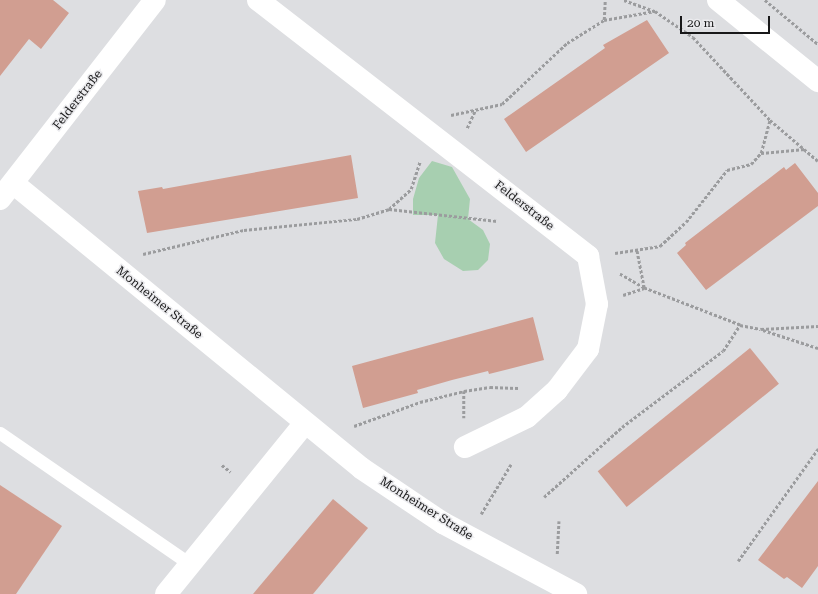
<!DOCTYPE html>
<html>
<head>
<meta charset="utf-8">
<style>
  body { margin:0 }
  #map { position:relative; width:818px; height:594px; overflow:hidden; background:#dddee1; font-family:"Roboto Serif",serif }
  div>[style] { position:absolute }
  .green>* { inset:0; background:#a7cfb0 }
  .building>* { inset:0; background:#d19e91; transform-origin:0 0 }
  .path>* { height:2.5px; margin-top:-1.25px; transform-origin:0; background:repeating-linear-gradient(90deg,#9b9c9e 0 3px,transparent 0 5px) }
  .service>* { height:13px; margin:-6.5px; padding:0 6.5px; transform-origin:6.5px; border-radius:6.5px; background:#fff }
  .minor>* { height:22px; margin:-11px; padding:0 11px; transform-origin:11px; border-radius:11px; background:#fff }
  .secondary>* { height:22px; margin:-11px; padding:0 11px; transform-origin:11px; border-radius:11px; background:#fff }
  span { translate:-50% -50%; white-space:nowrap; text-align:center; line-height:1.15; -webkit-text-stroke:3px #ebebee; paint-order:stroke }
  .street-label { font-size:12px; color:#181819 }
  .scale { position:absolute; left:680px; top:16px; width:90px; height:18px; box-sizing:border-box; border:2px solid #181819; border-top:0; padding-left:5px; font-size:12px; line-height:14px; white-space:nowrap; color:#181819; -webkit-text-stroke:3px #ebebee; paint-order:stroke }
</style>
</head>
<body>
<div id="map">
  <div class="green">
    <i style="clip-path:polygon(432px 161px,452px 167px,470px 199px,468px 219px,483px 230px,490px 244px,488px 260px,478px 270px,463px 271px,444px 259px,435px 243px,438px 215px,413px 215px,413px 199px,419px 178px)"></i>
  </div>
  <div class="building">
    <i style="clip-path:polygon(0 0,53px 0,69px 13px,41px 49px,29px 39px,0 76px)"></i>
    <i style="clip-path:polygon(647px 20px,669px 53px,526px 152px,504px 119px,605px 48px,603px 45px)"></i>
    <i style="clip-path:polygon(351px 155px,358px 198px,147px 233px,138px 191px,162px 187px,163px 189px)"></i>
    <i style="clip-path:polygon(795px 163px,818px 193px,818px 206px,706px 290px,677px 253px,686px 245px,685px 243px,784px 167px,786px 170px)"></i>
    <i style="clip-path:polygon(533px 317px,544px 360px,489px 374px,488px 371px,452px 380px,417px 390px,418px 393px,363px 408px,352px 366px)"></i>
    <i style="left:750px;top:348px;width:46px;height:196px;rotate:51deg"></i>
    <i style="clip-path:polygon(818px 481px,818px 566px,802px 588px,787px 577px,784px 579px,758px 560px)"></i>
    <i style="clip-path:polygon(0 485px,62px 526px,16px 594px,0 594px)"></i>
    <i style="clip-path:polygon(333px 499px,368px 528px,313px 594px,253px 594px)"></i>
  </div>
  <div class="path">
    <i style="left:624px;top:0;width:33px;rotate:20deg"></i>
    <i style="left:655px;top:11px;width:46px;rotate:34.4deg"></i>
    <i style="left:693px;top:37px;width:113px;rotate:47.1deg"></i>
    <i style="left:770px;top:120px;width:63px;rotate:40.5deg"></i>
    <i style="left:765px;top:0;width:69px;rotate:39.7deg"></i>
    <i style="left:604px;top:20px;width:52px;rotate:-10deg"></i>
    <i style="left:451px;top:115px;width:52px;rotate:-12.2deg"></i>
    <i style="left:502px;top:104px;width:89px;rotate:-43.2deg"></i>
    <i style="left:567px;top:43px;width:44px;rotate:-31.9deg"></i>
    <i style="left:604px;top:20px;width:20px;rotate:-87deg"></i>
    <i style="left:467px;top:128px;width:19px;rotate:-65deg"></i>
    <i style="left:761px;top:153px;width:44px;rotate:-5.2deg"></i>
    <i style="left:389px;top:209px;width:109px;rotate:6.3deg"></i>
    <i style="left:615px;top:253px;width:46px;rotate:-8.8deg"></i>
    <i style="left:660px;top:246px;width:35px;rotate:-43deg"></i>
    <i style="left:686px;top:222px;width:66px;rotate:-51.7deg"></i>
    <i style="left:727px;top:170px;width:25px;rotate:-14deg"></i>
    <i style="left:751px;top:164px;width:15px;rotate:-48deg"></i>
    <i style="left:761px;top:153px;width:34px;rotate:-75deg"></i>
    <i style="left:143px;top:254px;width:104px;rotate:-13.4deg"></i>
    <i style="left:244px;top:230px;width:114px;rotate:-5.6deg"></i>
    <i style="left:357px;top:219px;width:34px;rotate:-17deg"></i>
    <i style="left:389px;top:209px;width:30px;rotate:-42deg"></i>
    <i style="left:411px;top:189px;width:29px;rotate:-72deg"></i>
    <i style="left:623px;top:295px;width:22px;rotate:-18deg"></i>
    <i style="left:644px;top:288px;width:38px;rotate:-101deg"></i>
    <i style="left:740px;top:325px;width:21px;rotate:11deg"></i>
    <i style="left:761px;top:329px;width:57px;rotate:-3deg"></i>
    <i style="left:763px;top:330px;width:58px;rotate:18.1deg"></i>
    <i style="left:464px;top:391px;width:27px;rotate:90deg"></i>
    <i style="left:354px;top:426px;width:70px;rotate:-20deg"></i>
    <i style="left:420px;top:402px;width:45px;rotate:-14deg"></i>
    <i style="left:464px;top:391px;width:26px;rotate:-9deg"></i>
    <i style="left:490px;top:387px;width:29px;rotate:2deg"></i>
    <i style="left:222px;top:465px;width:11px;rotate:38deg"></i>
    <i style="left:544px;top:497px;width:105px;rotate:-41.9deg"></i>
    <i style="left:622px;top:427px;width:126px;rotate:-37deg"></i>
    <i style="left:723px;top:351px;width:31px;rotate:-57deg"></i>
    <i style="left:740px;top:325px;width:103px;rotate:-158.9deg"></i>
    <i style="left:644px;top:288px;width:28px;rotate:-150deg"></i>
    <i style="left:481px;top:514px;width:58px;rotate:-59deg"></i>
    <i style="left:557px;top:554px;width:33px;rotate:-87deg"></i>
    <i style="left:738px;top:561px;width:138px;rotate:-54.5deg"></i>
  </div>
  <div class="service">
    <i style="left:0;top:433px;width:231px;rotate:34.6deg"></i>
  </div>
  <div class="minor">
    <i style="left:258px;top:0;width:418px;rotate:37.8deg"></i>
    <i style="left:588px;top:256px;width:49px;rotate:79.4deg"></i>
    <i style="left:597px;top:304px;width:46px;rotate:101.3deg"></i>
    <i style="left:588px;top:349px;width:51px;rotate:127.1deg"></i>
    <i style="left:557px;top:390px;width:40px;rotate:138deg"></i>
    <i style="left:527px;top:417px;width:69px;rotate:154.2deg"></i>
    <i style="left:13px;top:183px;width:450px;rotate:39.3deg"></i>
    <i style="left:361px;top:468px;width:99px;rotate:33.9deg"></i>
    <i style="left:443px;top:523px;width:151px;rotate:28.1deg"></i>
    <i style="left:0;top:199px;width:252px;rotate:-52.1deg"></i>
    <i style="left:166px;top:594px;width:220px;rotate:-50.9deg"></i>
  </div>
  <div class="secondary">
    <i style="left:718px;top:0;width:129px;rotate:39deg"></i>
  </div>
  <div class="street-label">
    <span style="left:78px;top:100px;rotate:-52deg">Felderstraße</span>
    <span style="left:524px;top:206px;rotate:38deg">Felderstraße</span>
    <span style="left:159px;top:303px;rotate:39deg">Monheimer Straße</span>
    <span style="left:426px;top:509px;rotate:32deg">Monheimer Straße</span>
  </div>
  <div class="scale">20 m</div>
</div>
</body>
</html>
